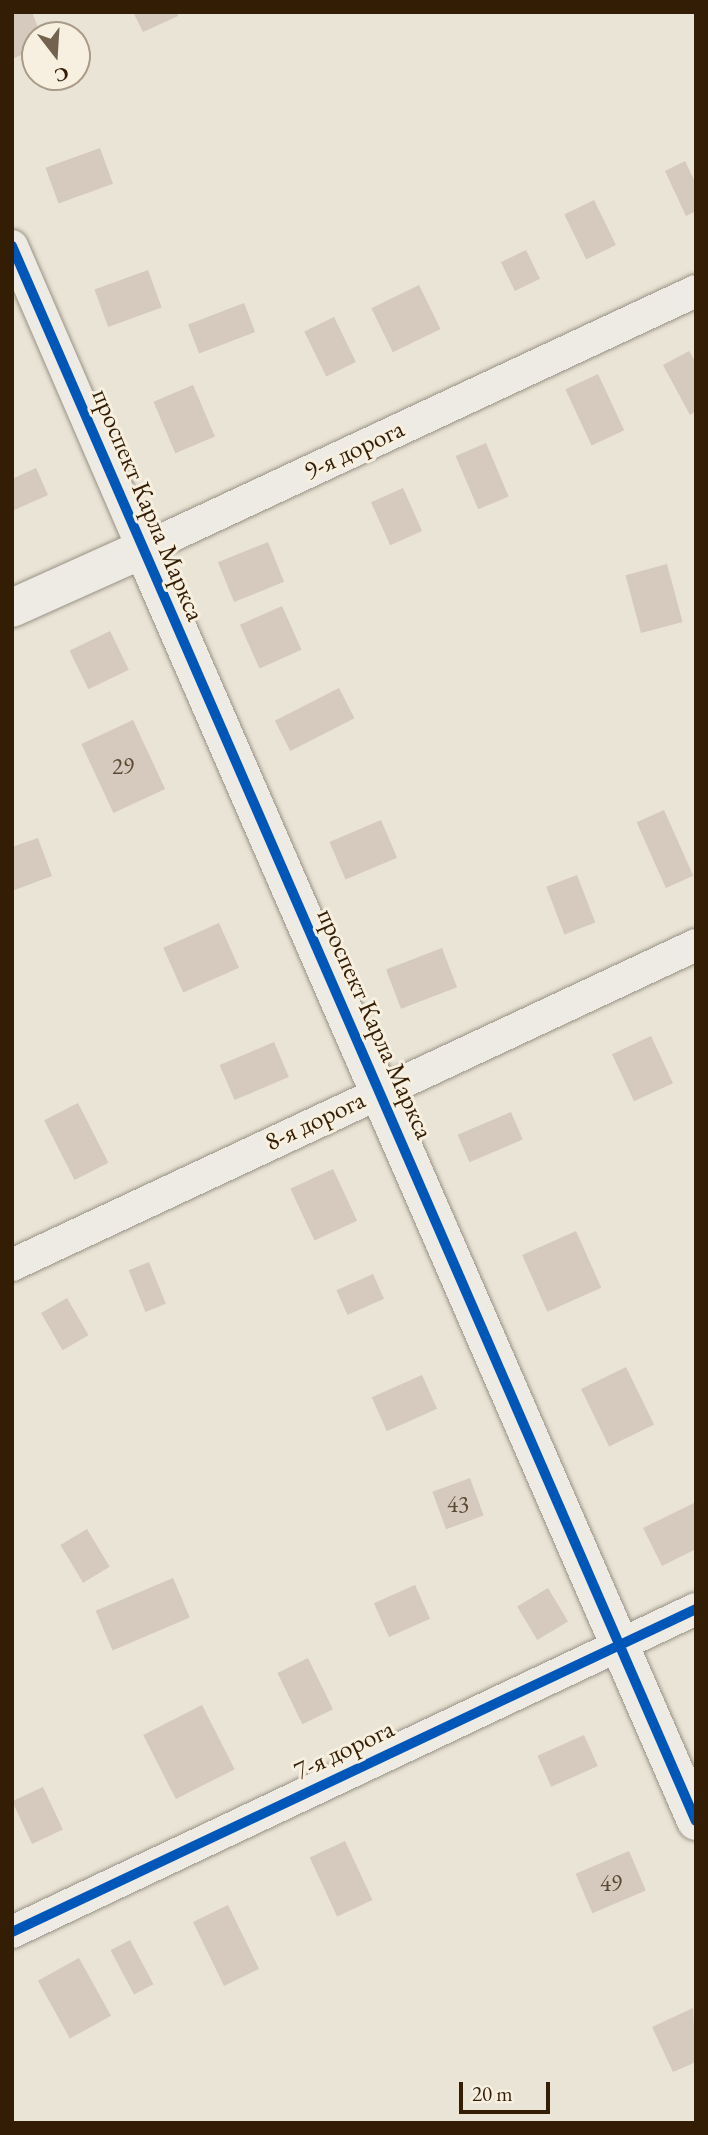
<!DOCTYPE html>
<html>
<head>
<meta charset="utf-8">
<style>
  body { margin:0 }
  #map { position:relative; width:708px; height:2135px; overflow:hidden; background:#eae4d6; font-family:"EB Garamond",serif }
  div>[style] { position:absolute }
  .building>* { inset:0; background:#d5cabd; transform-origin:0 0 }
  .roads { filter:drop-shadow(0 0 2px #989286) drop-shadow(0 0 2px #989286) }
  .street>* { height:32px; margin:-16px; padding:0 16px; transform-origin:16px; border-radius:16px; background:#eeebe4 }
  .secondary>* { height:38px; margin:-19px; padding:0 19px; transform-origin:19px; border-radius:19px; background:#eeebe4 }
  .cycleway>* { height:10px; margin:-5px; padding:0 5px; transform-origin:5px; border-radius:5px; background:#0057b8 }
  span { translate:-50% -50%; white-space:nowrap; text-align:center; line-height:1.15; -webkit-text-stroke:6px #f7efdf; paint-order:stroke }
  .number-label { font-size:23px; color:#5c4933 }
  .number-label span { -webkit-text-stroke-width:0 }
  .street-label { font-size:26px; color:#331e05 }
  .frame { position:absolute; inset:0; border:14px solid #331e05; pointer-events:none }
  .north { position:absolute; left:21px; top:21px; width:70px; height:70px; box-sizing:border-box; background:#f7efdf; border:2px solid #a99b88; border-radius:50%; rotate:163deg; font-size:19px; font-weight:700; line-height:28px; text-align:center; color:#331e05 }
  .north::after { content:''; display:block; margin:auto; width:24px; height:32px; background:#73634e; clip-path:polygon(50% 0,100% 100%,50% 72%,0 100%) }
  .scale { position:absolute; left:459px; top:2082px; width:91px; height:32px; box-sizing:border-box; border:4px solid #331e05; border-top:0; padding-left:9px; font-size:21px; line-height:24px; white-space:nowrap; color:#331e05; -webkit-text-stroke:5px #f7efdf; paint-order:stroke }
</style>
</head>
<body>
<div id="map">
  <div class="building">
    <i style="clip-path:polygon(12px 12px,32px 12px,41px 35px,35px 35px,35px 49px,12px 59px)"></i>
    <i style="clip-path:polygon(133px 12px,177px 12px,178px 16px,143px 32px)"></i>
    <i style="left:100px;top:148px;width:38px;height:58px;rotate:70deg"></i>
    <i style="clip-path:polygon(685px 161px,696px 184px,696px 211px,686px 216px,665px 171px)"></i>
    <i style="left:594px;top:200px;width:50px;height:33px;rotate:64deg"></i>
    <i style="left:526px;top:250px;width:32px;height:28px;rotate:64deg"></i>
    <i style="left:148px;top:270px;width:40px;height:57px;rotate:70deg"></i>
    <i style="left:419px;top:285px;width:49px;height:53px;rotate:64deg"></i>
    <i style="left:244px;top:303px;width:31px;height:60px;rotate:69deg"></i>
    <i style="left:334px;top:317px;width:50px;height:33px;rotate:64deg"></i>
    <i style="clip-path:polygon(689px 351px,696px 363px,696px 411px,690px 415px,663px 365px)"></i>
    <i style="left:598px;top:374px;width:62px;height:36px;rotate:65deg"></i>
    <i style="left:193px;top:385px;width:56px;height:43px;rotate:67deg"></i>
    <i style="left:486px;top:443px;width:58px;height:33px;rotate:67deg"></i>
    <i style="clip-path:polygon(36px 468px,48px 495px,12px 511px,12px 479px)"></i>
    <i style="left:403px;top:488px;width:47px;height:35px;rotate:66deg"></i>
    <i style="left:268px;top:542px;width:43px;height:54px;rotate:68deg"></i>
    <i style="left:667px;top:564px;width:60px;height:43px;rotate:75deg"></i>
    <i style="left:282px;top:606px;width:48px;height:46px;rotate:66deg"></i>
    <i style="left:110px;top:631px;width:43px;height:45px;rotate:64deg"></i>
    <i style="left:339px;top:688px;width:34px;height:72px;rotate:63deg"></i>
    <i style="left:133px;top:720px;width:76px;height:57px;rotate:65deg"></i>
    <i style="left:664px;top:810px;width:72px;height:30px;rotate:66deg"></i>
    <i style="left:381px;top:820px;width:41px;height:56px;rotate:67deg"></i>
    <i style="clip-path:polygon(38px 838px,52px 876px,12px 891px,12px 847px)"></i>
    <i style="left:577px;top:875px;width:51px;height:33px;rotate:69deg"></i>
    <i style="left:219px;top:923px;width:49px;height:61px;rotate:66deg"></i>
    <i style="left:442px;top:948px;width:42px;height:60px;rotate:69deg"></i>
    <i style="left:651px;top:1036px;width:52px;height:43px;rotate:65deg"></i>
    <i style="left:274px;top:1042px;width:38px;height:59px;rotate:67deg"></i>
    <i style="left:78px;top:1103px;width:67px;height:38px;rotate:63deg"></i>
    <i style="left:511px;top:1112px;width:30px;height:58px;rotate:67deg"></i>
    <i style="left:333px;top:1169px;width:57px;height:47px;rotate:65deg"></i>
    <i style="left:576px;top:1231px;width:62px;height:59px;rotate:66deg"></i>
    <i style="left:149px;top:1262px;width:45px;height:22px;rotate:68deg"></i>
    <i style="left:373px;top:1274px;width:27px;height:40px;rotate:66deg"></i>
    <i style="left:67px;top:1298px;width:43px;height:30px;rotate:60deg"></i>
    <i style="left:626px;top:1367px;width:64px;height:50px;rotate:64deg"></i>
    <i style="left:422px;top:1375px;width:37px;height:55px;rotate:66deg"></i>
    <i style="left:470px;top:1478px;width:40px;height:40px;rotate:70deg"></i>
    <i style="clip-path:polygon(696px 1502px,696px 1549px,662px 1566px,643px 1528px)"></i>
    <i style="left:87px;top:1529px;width:44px;height:31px;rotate:59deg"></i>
    <i style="left:173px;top:1578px;width:43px;height:84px;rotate:67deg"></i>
    <i style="left:415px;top:1585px;width:37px;height:45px;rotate:66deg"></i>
    <i style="left:548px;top:1588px;width:39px;height:36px;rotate:59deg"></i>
    <i style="left:308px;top:1658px;width:57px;height:34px;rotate:64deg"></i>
    <i style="left:202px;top:1705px;width:72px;height:66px;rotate:63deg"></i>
    <i style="left:584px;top:1735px;width:34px;height:51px;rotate:66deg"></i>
    <i style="left:43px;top:1787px;width:47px;height:34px;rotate:65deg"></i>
    <i style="left:345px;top:1841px;width:65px;height:39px;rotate:65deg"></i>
    <i style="left:629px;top:1851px;width:43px;height:58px;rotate:67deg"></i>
    <i style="left:228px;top:1905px;width:71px;height:39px;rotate:64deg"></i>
    <i style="left:130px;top:1940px;width:50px;height:22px;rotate:62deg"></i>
    <i style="left:79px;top:1958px;width:66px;height:47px;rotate:61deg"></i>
    <i style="clip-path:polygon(693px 2008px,696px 2062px,673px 2072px,652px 2027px)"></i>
  </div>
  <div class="roads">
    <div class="street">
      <i style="left:12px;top:246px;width:330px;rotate:66.6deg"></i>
      <i style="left:143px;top:549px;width:610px;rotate:-25.01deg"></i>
      <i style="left:12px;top:1265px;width:755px;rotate:-25.07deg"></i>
      <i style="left:12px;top:1932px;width:756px;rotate:-25.28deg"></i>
    </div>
    <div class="secondary">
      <i style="left:12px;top:608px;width:144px;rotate:-24.2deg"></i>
      <i style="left:143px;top:549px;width:1387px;rotate:66.5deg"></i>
    </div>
  </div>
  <div class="cycleway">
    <i style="left:12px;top:246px;width:1717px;rotate:66.53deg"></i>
    <i style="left:12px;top:1932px;width:756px;rotate:-25.28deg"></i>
  </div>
  <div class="number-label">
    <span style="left:123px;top:766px">29</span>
    <span style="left:458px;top:1504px">43</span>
    <span style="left:611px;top:1883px">49</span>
  </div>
  <div class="street-label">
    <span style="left:354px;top:450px;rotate:-25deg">9-я дорога</span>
    <span style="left:148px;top:505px;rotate:67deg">проспект Карла Маркса</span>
    <span style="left:375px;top:1024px;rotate:66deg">проспект Карла Маркса</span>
    <span style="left:315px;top:1121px;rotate:-25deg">8-я дорога</span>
    <span style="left:344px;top:1750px;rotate:-25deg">7-я дорога</span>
  </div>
  <div class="frame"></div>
  <div class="north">С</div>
  <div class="scale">20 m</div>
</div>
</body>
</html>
